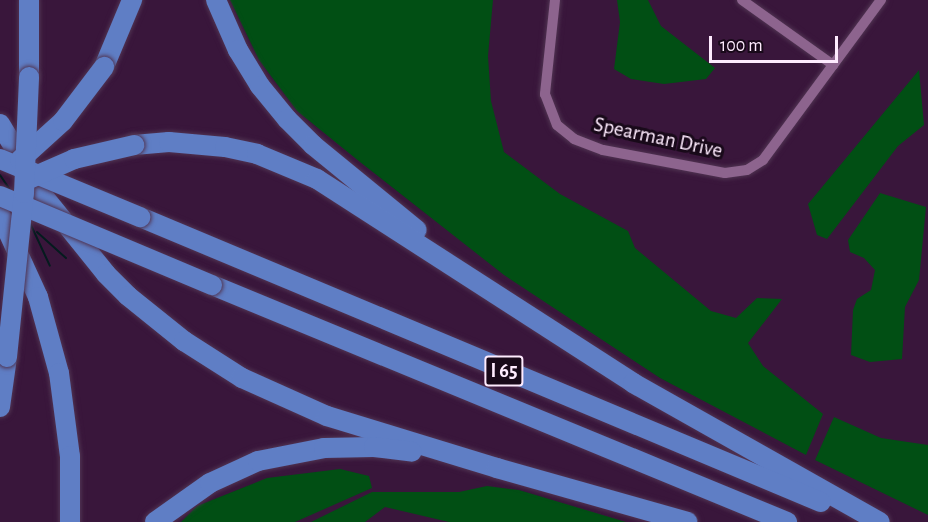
<!DOCTYPE html>
<html>
<head>
<meta charset="utf-8">
<style>
  body { margin:0 }
  #map { position:relative; width:928px; height:522px; overflow:hidden; background:#39163b; font-family:"Alegreya Sans",sans-serif }
  div>[style] { position:absolute }
  .green>* { inset:0; background:#014f14 }
  .stream>* { height:2px; margin:-1px; padding:0 1px; transform-origin:1px; border-radius:1px; background:#041b1e }
  .roads { filter:drop-shadow(0 0 2px #503452) drop-shadow(0 0 2px #503452) }
  .minor>* { height:10px; margin:-5px; padding:0 5px; transform-origin:5px; border-radius:5px; background:#8d648e }
  .motorway>* { height:20px; margin:-10px; padding:0 10px; transform-origin:10px; border-radius:10px; background:#5f7ec5 }
  .bridges { filter:drop-shadow(0 0 2px #503452) drop-shadow(0 0 2px #503452) }
  .motorway-bridge>* { height:20px; margin:-10px; padding:0 10px; transform-origin:10px; border-radius:10px; background:#5f7ec5 }
  span { translate:-50% -50%; white-space:nowrap; text-align:center; line-height:1.15; -webkit-text-stroke:6px #180919; paint-order:stroke }
  .shield-label span { padding:2px 4px; background:#180919; border:2px solid; border-radius:4px; -webkit-text-stroke-width:0 }
  .shield-label { font-size:20px; color:#feebfe; font-weight:700 }
  .street-label { font-size:21px; color:#feebfe }
  .scale { position:absolute; left:709px; top:36px; width:129px; height:27px; box-sizing:border-box; border:3px solid #feebfe; border-top:0; padding-left:8px; font-size:18px; line-height:21px; white-space:nowrap; color:#feebfe; -webkit-text-stroke:4px #180919; paint-order:stroke }
</style>
</head>
<body>
<div id="map">
  <div class="green">
    <i style="clip-path:polygon(230px 0,493px 0,488px 56px,491px 101px,504px 152px,560px 194px,628px 231px,635px 248px,711px 311px,736px 318px,757px 298px,782px 299px,748px 343px,763px 366px,823px 414px,806px 455px,660px 378px,504px 275px,360px 162px,297px 111px,259px 60px)"></i>
    <i style="clip-path:polygon(617px 0,648px 0,661px 26px,715px 68px,706px 79px,664px 84px,631px 79px,614px 69px,620px 22px)"></i>
    <i style="clip-path:polygon(919px 70px,924px 125px,898px 146px,827px 239px,817px 235px,808px 204px)"></i>
    <i style="clip-path:polygon(880px 193px,926px 207px,919px 280px,905px 307px,902px 359px,870px 362px,851px 355px,853px 310px,857px 299px,871px 290px,875px 270px,864px 258px,850px 252px,848px 240px)"></i>
    <i style="clip-path:polygon(834px 417px,881px 438px,928px 445px,928px 515px,815px 460px)"></i>
    <i style="clip-path:polygon(340px 469px,369px 476px,372px 488px,295px 522px,181px 522px,197px 506px,267px 478px)"></i>
    <i style="clip-path:polygon(487px 486px,519px 490px,626px 522px,449px 522px,385px 507px,365px 522px,311px 522px,372px 492px,459px 492px)"></i>
  </div>
  <div class="stream">
    <i style="left:0;top:175px;width:18px;rotate:56deg"></i>
    <i style="left:30px;top:223px;width:47px;rotate:65.1deg"></i>
    <i style="left:37px;top:232px;width:39px;rotate:42deg"></i>
  </div>
  <div class="roads">
    <div class="minor">
      <i style="left:555px;top:0;width:95px;rotate:96.1deg"></i>
      <i style="left:545px;top:94px;width:33px;rotate:69deg"></i>
      <i style="left:557px;top:125px;width:22px;rotate:39deg"></i>
      <i style="left:574px;top:139px;width:31px;rotate:21deg"></i>
      <i style="left:603px;top:150px;width:124px;rotate:10.7deg"></i>
      <i style="left:725px;top:173px;width:22px;rotate:-8deg"></i>
      <i style="left:747px;top:170px;width:19px;rotate:-32deg"></i>
      <i style="left:763px;top:160px;width:199px;rotate:-53.6deg"></i>
      <i style="left:742px;top:0;width:112px;rotate:35.5deg"></i>
    </div>
    <div class="motorway">
      <i style="left:216px;top:0;width:55px;rotate:66.3deg"></i>
      <i style="left:238px;top:50px;width:42px;rotate:58.6deg"></i>
      <i style="left:260px;top:86px;width:43px;rotate:50.7deg"></i>
      <i style="left:287px;top:119px;width:37px;rotate:45deg"></i>
      <i style="left:313px;top:145px;width:134px;rotate:39.3deg"></i>
      <i style="left:104px;top:67px;width:73px;rotate:-67.3deg"></i>
      <i style="left:29px;top:77px;width:77px;rotate:-90deg"></i>
      <i style="left:0;top:124px;width:87px;rotate:58.7deg"></i>
      <i style="left:45px;top:198px;width:97px;rotate:51.2deg"></i>
      <i style="left:106px;top:274px;width:31px;rotate:45deg"></i>
      <i style="left:128px;top:296px;width:72px;rotate:38.8deg"></i>
      <i style="left:184px;top:341px;width:69px;rotate:32.5deg"></i>
      <i style="left:242px;top:378px;width:93px;rotate:24.1deg"></i>
      <i style="left:327px;top:416px;width:178px;rotate:17deg"></i>
      <i style="left:497px;top:468px;width:198px;rotate:15.8deg"></i>
      <i style="left:134px;top:145px;width:35px;rotate:-5deg"></i>
      <i style="left:169px;top:142px;width:56px;rotate:5.1deg"></i>
      <i style="left:225px;top:147px;width:33px;rotate:12deg"></i>
      <i style="left:257px;top:154px;width:65px;rotate:22.6deg"></i>
      <i style="left:317px;top:179px;width:376px;rotate:32.8deg"></i>
      <i style="left:633px;top:383px;width:283px;rotate:29.4deg"></i>
      <i style="left:0;top:214px;width:91px;rotate:65.4deg"></i>
      <i style="left:38px;top:297px;width:79px;rotate:74.6deg"></i>
      <i style="left:59px;top:373px;width:84px;rotate:82.5deg"></i>
      <i style="left:70px;top:456px;width:66px;rotate:90deg"></i>
      <i style="left:140px;top:217px;width:738px;rotate:22.71deg"></i>
      <i style="left:212px;top:285px;width:622px;rotate:22.4deg"></i>
      <i style="left:0;top:407px;width:50px;rotate:-82deg"></i>
      <i style="left:155px;top:522px;width:67px;rotate:-35.3deg"></i>
      <i style="left:210px;top:483px;width:53px;rotate:-24.6deg"></i>
      <i style="left:258px;top:461px;width:67px;rotate:-11.1deg"></i>
      <i style="left:324px;top:448px;width:50px;rotate:-1.1deg"></i>
      <i style="left:374px;top:447px;width:38px;rotate:7deg"></i>
    </div>
  </div>
  <div class="bridges">
    <div class="motorway-bridge">
      <i style="left:0;top:159px;width:152px;rotate:22.5deg"></i>
      <i style="left:20px;top:160px;width:58px;rotate:-42.2deg"></i>
      <i style="left:63px;top:121px;width:68px;rotate:-52.8deg"></i>
      <i style="left:31px;top:178px;width:47px;rotate:-23.8deg"></i>
      <i style="left:74px;top:159px;width:62px;rotate:-13.1deg"></i>
      <i style="left:0;top:196px;width:230px;rotate:22.8deg"></i>
      <i style="left:7px;top:357px;width:165px;rotate:-84.1deg"></i>
      <i style="left:24px;top:193px;width:116px;rotate:-87.5deg"></i>
    </div>
  </div>
  <div class="shield-label">
    <span style="left:504px;top:371px">I 65</span>
  </div>
  <div class="street-label">
    <span style="left:658px;top:138px;rotate:12deg">Spearman Drive</span>
  </div>
  <div class="scale">100 m</div>
</div>
</body>
</html>
